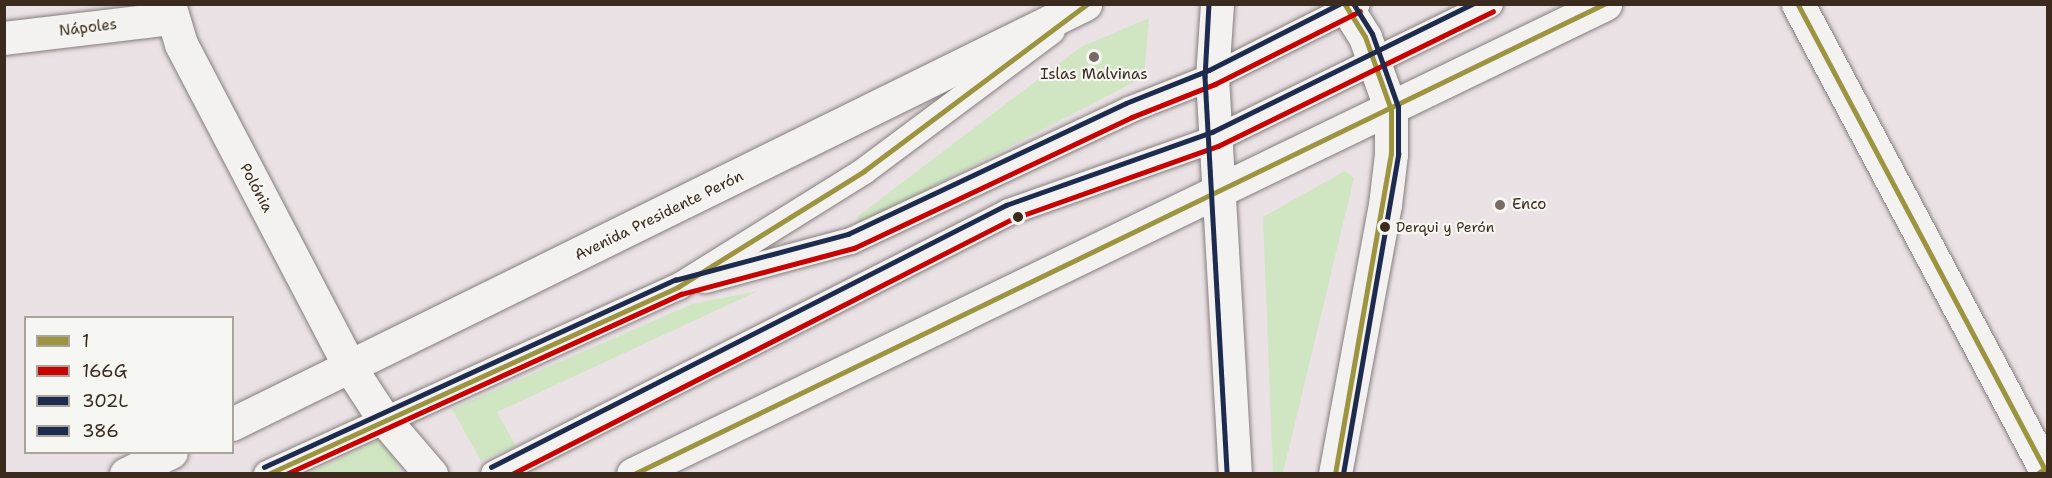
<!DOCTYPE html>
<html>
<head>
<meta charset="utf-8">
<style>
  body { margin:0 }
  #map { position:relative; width:2052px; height:478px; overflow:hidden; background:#eae2e5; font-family:"Shantell Sans",sans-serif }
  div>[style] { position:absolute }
  .green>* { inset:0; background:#d0e6c3 }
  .roads { filter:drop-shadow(0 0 2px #857e7c) drop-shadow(0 0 2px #857e7c) }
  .service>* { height:26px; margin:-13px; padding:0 13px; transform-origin:13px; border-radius:13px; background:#f3f2f1 }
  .minor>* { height:33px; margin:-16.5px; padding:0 16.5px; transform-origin:16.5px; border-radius:16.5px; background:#f3f2f1 }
  .secondary>* { height:33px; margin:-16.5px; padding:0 16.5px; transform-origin:16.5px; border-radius:16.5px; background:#f3f2f1 }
  .bus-1>* { height:4.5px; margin:-2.25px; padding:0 2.25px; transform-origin:2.25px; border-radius:2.25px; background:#9d9440 }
  .bus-2>* { height:4.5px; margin:-2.25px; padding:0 2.25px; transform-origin:2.25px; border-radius:2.25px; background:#c70201 }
  .bus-3>* { height:4.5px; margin:-2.25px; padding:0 2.25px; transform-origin:2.25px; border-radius:2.25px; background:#1d2b4f }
  .bus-4>* { height:4.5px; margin:-2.25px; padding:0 2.25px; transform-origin:2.25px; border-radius:2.25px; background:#1d2b4f }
  .dots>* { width:16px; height:16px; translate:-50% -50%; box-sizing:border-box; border:3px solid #f6f6f2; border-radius:50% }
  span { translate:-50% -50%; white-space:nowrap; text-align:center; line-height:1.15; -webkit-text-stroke:4.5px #f6f6f2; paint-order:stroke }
  .bus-label { font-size:14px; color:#3b2a1e }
  .left { translate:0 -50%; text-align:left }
  .street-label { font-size:15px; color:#3b2a1e }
  .poi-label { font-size:15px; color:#3b2a1e }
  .frame { position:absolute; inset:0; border:6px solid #3b2a1e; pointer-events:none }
  .legend { position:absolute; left:24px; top:316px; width:210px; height:138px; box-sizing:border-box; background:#f6f6f2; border:2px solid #aba49d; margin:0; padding:8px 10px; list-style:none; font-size:18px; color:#3b2a1e }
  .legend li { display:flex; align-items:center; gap:12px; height:30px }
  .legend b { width:30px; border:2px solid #aba49d }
</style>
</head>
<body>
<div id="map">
  <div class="green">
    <i style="clip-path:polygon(1149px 18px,1144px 77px,860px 224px,858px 216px,1081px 47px)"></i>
    <i style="clip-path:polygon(1345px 171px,1354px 178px,1283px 473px,1273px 473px,1263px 217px)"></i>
    <i style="clip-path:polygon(758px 291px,497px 412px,516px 446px,481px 461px,452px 409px,692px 304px)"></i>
    <i style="clip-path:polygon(382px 438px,402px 473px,307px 474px)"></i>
  </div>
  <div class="roads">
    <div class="service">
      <i style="left:705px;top:280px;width:151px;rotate:-15deg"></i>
      <i style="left:851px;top:241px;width:307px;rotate:-25.2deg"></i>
      <i style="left:1129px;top:110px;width:89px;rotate:-21.7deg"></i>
      <i style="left:1212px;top:77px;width:162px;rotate:-26.7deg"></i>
      <i style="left:267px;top:474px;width:452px;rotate:-24.5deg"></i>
      <i style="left:678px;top:287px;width:219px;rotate:-31.9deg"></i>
      <i style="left:864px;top:171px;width:234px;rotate:-36.7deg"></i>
      <i style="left:494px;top:474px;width:578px;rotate:-26.96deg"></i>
      <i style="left:1009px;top:212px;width:219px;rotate:-19.5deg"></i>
      <i style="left:1215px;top:139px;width:306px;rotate:-26.1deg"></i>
    </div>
    <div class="minor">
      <i style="left:169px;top:4px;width:42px;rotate:73.3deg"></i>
      <i style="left:181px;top:44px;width:367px;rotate:62.4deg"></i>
      <i style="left:351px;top:369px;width:59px;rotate:56.9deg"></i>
      <i style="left:383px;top:418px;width:74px;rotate:49.4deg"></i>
      <i style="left:1798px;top:4px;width:527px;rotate:62.02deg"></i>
      <i style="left:4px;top:38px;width:168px;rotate:-6.8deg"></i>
    </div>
    <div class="secondary">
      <i style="left:1217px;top:4px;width:73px;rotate:93.9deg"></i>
      <i style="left:1212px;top:77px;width:398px;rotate:86.7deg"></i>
      <i style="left:232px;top:424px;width:951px;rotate:-26.21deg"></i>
      <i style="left:126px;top:474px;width:50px;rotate:-26.1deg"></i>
      <i style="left:633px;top:474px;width:1080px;rotate:-25.81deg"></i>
      <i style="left:1335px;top:474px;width:274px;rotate:-79.5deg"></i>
      <i style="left:1385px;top:205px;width:51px;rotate:-83.3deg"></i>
      <i style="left:1391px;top:154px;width:44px;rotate:-90deg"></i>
      <i style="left:1391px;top:110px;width:77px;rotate:-109.6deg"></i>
      <i style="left:1365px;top:37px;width:39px;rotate:-122deg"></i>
    </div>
  </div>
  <div class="bus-1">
    <i style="left:1798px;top:4px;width:527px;rotate:62.02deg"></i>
    <i style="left:2045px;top:469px;width:9px;rotate:144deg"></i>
    <i style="left:268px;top:474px;width:451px;rotate:-24.5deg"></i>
    <i style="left:678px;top:287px;width:219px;rotate:-31.9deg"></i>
    <i style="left:864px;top:171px;width:279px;rotate:-36.8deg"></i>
    <i style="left:634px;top:474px;width:1078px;rotate:-25.85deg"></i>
    <i style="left:1335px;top:474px;width:325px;rotate:-80.1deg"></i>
    <i style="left:1391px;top:154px;width:44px;rotate:-90deg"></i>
    <i style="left:1391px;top:110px;width:77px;rotate:-109.6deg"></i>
    <i style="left:1365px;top:37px;width:39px;rotate:-122deg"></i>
  </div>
  <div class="bus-2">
    <i style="left:286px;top:474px;width:434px;rotate:-24.5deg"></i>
    <i style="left:681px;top:294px;width:179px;rotate:-14.9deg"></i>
    <i style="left:854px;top:248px;width:307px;rotate:-25.2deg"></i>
    <i style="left:1132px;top:117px;width:89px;rotate:-21.7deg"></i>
    <i style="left:1215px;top:84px;width:162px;rotate:-26.7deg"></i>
    <i style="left:512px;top:474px;width:561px;rotate:-27.02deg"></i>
    <i style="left:1012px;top:219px;width:219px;rotate:-19.5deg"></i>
    <i style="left:1218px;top:146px;width:306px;rotate:-26.1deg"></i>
  </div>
  <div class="bus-3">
    <i style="left:264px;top:467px;width:452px;rotate:-24.5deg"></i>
    <i style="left:675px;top:280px;width:179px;rotate:-14.9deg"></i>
    <i style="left:848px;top:234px;width:307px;rotate:-25.2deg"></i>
    <i style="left:1126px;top:103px;width:89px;rotate:-21.7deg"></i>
    <i style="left:1209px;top:70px;width:146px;rotate:-26.9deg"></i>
    <i style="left:491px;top:467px;width:578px;rotate:-26.96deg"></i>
    <i style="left:1006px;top:205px;width:219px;rotate:-19.5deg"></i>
    <i style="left:1212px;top:132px;width:290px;rotate:-26.2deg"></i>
  </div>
  <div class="bus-4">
    <i style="left:1209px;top:4px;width:73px;rotate:93.1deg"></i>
    <i style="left:1205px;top:77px;width:398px;rotate:86.8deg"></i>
    <i style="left:1343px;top:474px;width:325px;rotate:-80.2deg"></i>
    <i style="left:1398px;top:154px;width:47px;rotate:-90deg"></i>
    <i style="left:1398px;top:107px;width:77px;rotate:-109.6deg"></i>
    <i style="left:1372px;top:34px;width:36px;rotate:-122deg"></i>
  </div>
  <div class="dots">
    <i style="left:1094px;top:57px;background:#786a64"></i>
    <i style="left:1500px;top:205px;background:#786a64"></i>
    <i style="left:1018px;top:217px;background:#3b2a1e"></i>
    <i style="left:1385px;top:227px;background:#3b2a1e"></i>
  </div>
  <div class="bus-label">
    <span class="left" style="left:1396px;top:227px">Derqui y Perón</span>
  </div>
  <div class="street-label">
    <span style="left:88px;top:28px;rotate:-7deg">Nápoles</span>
    <span style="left:256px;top:188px;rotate:62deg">Polónia</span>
    <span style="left:659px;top:216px;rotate:-26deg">Avenida Presidente Perón</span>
  </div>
  <div class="poi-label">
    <span style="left:1094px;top:75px">Islas Malvinas</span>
    <span class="left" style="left:1512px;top:205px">Enco</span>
  </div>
  <div class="frame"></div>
  <ul class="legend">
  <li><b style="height:8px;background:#9d9440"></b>1</li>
  <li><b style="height:8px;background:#c70201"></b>166G</li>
  <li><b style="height:8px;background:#1d2b4f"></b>302L</li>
  <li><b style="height:8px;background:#1d2b4f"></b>386</li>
  </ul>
</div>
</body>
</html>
